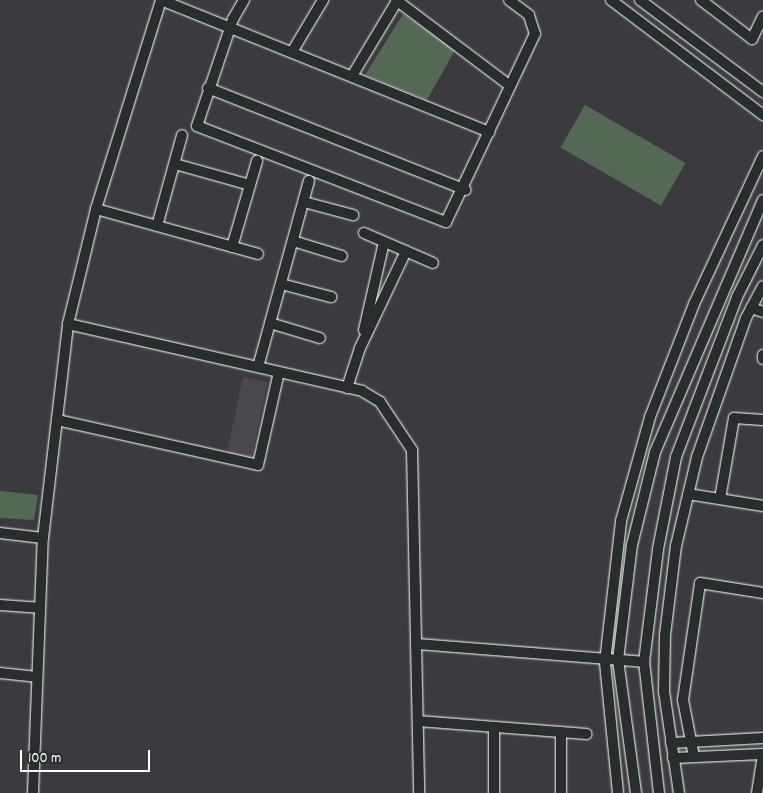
<!DOCTYPE html>
<html>
<head>
<meta charset="utf-8">
<style>
  body { margin:0 }
  #map { position:relative; width:763px; height:793px; overflow:hidden; background:#3b3a3f; font-family:Dekko,sans-serif }
  div>[style] { position:absolute }
  .built>* { inset:0; background:#4b474f; transform-origin:0 0 }
  .green>* { inset:0; background:#546955; transform-origin:0 0 }
  .roads { filter:drop-shadow(0 0 1px #fff) drop-shadow(0 0 1px #fff) }
  .minor>* { height:10px; margin:-5px; padding:0 5px; transform-origin:5px; border-radius:5px; background:#2a2d2e }
  span { translate:-50% -50%; white-space:nowrap; text-align:center; line-height:1.15; -webkit-text-stroke:4.5px #2a2d2e; paint-order:stroke }
  .scale { position:absolute; left:20px; top:750px; width:130px; height:22px; box-sizing:border-box; border:2px solid #fff; border-top:0; padding-left:6px; font-size:15px; line-height:18px; white-space:nowrap; color:#fff; -webkit-text-stroke:4px #2a2d2e; paint-order:stroke }
</style>
</head>
<body>
<div id="map">
  <div class="built">
    <i style="left:243px;top:377px;width:25px;height:80px;rotate:12deg"></i>
  </div>
  <div class="green">
    <i style="clip-path:polygon(403px 14px,455px 50px,427px 100px,365px 75px)"></i>
    <i style="left:585px;top:105px;width:116px;height:49px;rotate:30deg"></i>
    <i style="clip-path:polygon(0 491px,38px 495px,34px 520px,0 518px)"></i>
  </div>
  <div class="roads">
    <div class="minor">
      <i style="left:161px;top:0;width:354px;rotate:21.9deg"></i>
      <i style="left:244px;top:0;width:22px;rotate:120deg"></i>
      <i style="left:233px;top:19px;width:113px;rotate:108.6deg"></i>
      <i style="left:197px;top:126px;width:267px;rotate:21.1deg"></i>
      <i style="left:446px;top:222px;width:208px;rotate:-64.7deg"></i>
      <i style="left:535px;top:34px;width:20px;rotate:-108deg"></i>
      <i style="left:529px;top:15px;width:25px;rotate:-143deg"></i>
      <i style="left:396px;top:0;width:143px;rotate:37deg"></i>
      <i style="left:611px;top:0;width:191px;rotate:37.1deg"></i>
      <i style="left:640px;top:0;width:154px;rotate:36.8deg"></i>
      <i style="left:701px;top:0;width:64px;rotate:37.4deg"></i>
      <i style="left:752px;top:39px;width:25px;rotate:-64deg"></i>
      <i style="left:292px;top:52px;width:61px;rotate:-59.2deg"></i>
      <i style="left:352px;top:76px;width:87px;rotate:-59deg"></i>
      <i style="left:208px;top:88px;width:277px;rotate:21.6deg"></i>
      <i style="left:175px;top:164px;width:78px;rotate:15.6deg"></i>
      <i style="left:304px;top:202px;width:51px;rotate:14.9deg"></i>
      <i style="left:96px;top:209px;width:168px;rotate:15.5deg"></i>
      <i style="left:157px;top:226px;width:94px;rotate:-74.6deg"></i>
      <i style="left:364px;top:233px;width:75px;rotate:23.5deg"></i>
      <i style="left:293px;top:241px;width:51px;rotate:17deg"></i>
      <i style="left:232px;top:247px;width:90px;rotate:-73.8deg"></i>
      <i style="left:281px;top:284px;width:52px;rotate:14.6deg"></i>
      <i style="left:751px;top:308px;width:13px;rotate:18deg"></i>
      <i style="left:270px;top:323px;width:52px;rotate:16.7deg"></i>
      <i style="left:68px;top:324px;width:302px;rotate:12.8deg"></i>
      <i style="left:362px;top:391px;width:21px;rotate:31deg"></i>
      <i style="left:380px;top:402px;width:58px;rotate:56.3deg"></i>
      <i style="left:412px;top:450px;width:343px;rotate:88.8deg"></i>
      <i style="left:364px;top:330px;width:90px;rotate:-77.2deg"></i>
      <i style="left:763px;top:355px;width:4px;rotate:90deg"></i>
      <i style="left:258px;top:367px;width:193px;rotate:-74.7deg"></i>
      <i style="left:347px;top:388px;width:42px;rotate:-72deg"></i>
      <i style="left:360px;top:348px;width:107px;rotate:-64.6deg"></i>
      <i style="left:57px;top:420px;width:206px;rotate:12.6deg"></i>
      <i style="left:258px;top:465px;width:95px;rotate:-77.3deg"></i>
      <i style="left:688px;top:494px;width:76px;rotate:9.1deg"></i>
      <i style="left:720px;top:499px;width:82px;rotate:-80.2deg"></i>
      <i style="left:734px;top:418px;width:29px;rotate:4deg"></i>
      <i style="left:0;top:533px;width:43px;rotate:6.6deg"></i>
      <i style="left:0;top:605px;width:39px;rotate:4deg"></i>
      <i style="left:416px;top:644px;width:229px;rotate:4.5deg"></i>
      <i style="left:0;top:673px;width:37px;rotate:6deg"></i>
      <i style="left:418px;top:721px;width:169px;rotate:4.4deg"></i>
      <i style="left:494px;top:728px;width:65px;rotate:90deg"></i>
      <i style="left:671px;top:743px;width:92px;rotate:-3.1deg"></i>
      <i style="left:694px;top:757px;width:58px;rotate:-100.9deg"></i>
      <i style="left:683px;top:700px;width:118px;rotate:-81.7deg"></i>
      <i style="left:700px;top:583px;width:64px;rotate:9deg"></i>
      <i style="left:673px;top:758px;width:90px;rotate:-2.5deg"></i>
      <i style="left:33px;top:793px;width:255px;rotate:-87.8deg"></i>
      <i style="left:43px;top:538px;width:215px;rotate:-83.3deg"></i>
      <i style="left:68px;top:324px;width:118px;rotate:-76.3deg"></i>
      <i style="left:96px;top:209px;width:219px;rotate:-72.7deg"></i>
      <i style="left:561px;top:793px;width:61px;rotate:-90deg"></i>
      <i style="left:618px;top:793px;width:132px;rotate:-95.7deg"></i>
      <i style="left:605px;top:662px;width:142px;rotate:-83.5deg"></i>
      <i style="left:621px;top:521px;width:108px;rotate:-74.4deg"></i>
      <i style="left:650px;top:417px;width:121px;rotate:-68.7deg"></i>
      <i style="left:694px;top:304px;width:163px;rotate:-65deg"></i>
      <i style="left:636px;top:793px;width:134px;rotate:-97.7deg"></i>
      <i style="left:618px;top:660px;width:116px;rotate:-83.1deg"></i>
      <i style="left:632px;top:545px;width:96px;rotate:-76.1deg"></i>
      <i style="left:655px;top:452px;width:274px;rotate:-66.8deg"></i>
      <i style="left:659px;top:793px;width:132px;rotate:-96.5deg"></i>
      <i style="left:644px;top:662px;width:114px;rotate:-82.9deg"></i>
      <i style="left:658px;top:549px;width:94px;rotate:-78.9deg"></i>
      <i style="left:676px;top:457px;width:171px;rotate:-69.1deg"></i>
      <i style="left:737px;top:297px;width:58px;rotate:-63.4deg"></i>
      <i style="left:679px;top:793px;width:102px;rotate:-98.4deg"></i>
      <i style="left:664px;top:692px;width:57px;rotate:-89deg"></i>
      <i style="left:665px;top:635px;width:90px;rotate:-83deg"></i>
      <i style="left:676px;top:546px;width:91px;rotate:-76.7deg"></i>
      <i style="left:697px;top:457px;width:147px;rotate:-70.6deg"></i>
      <i style="left:746px;top:318px;width:36px;rotate:-62deg"></i>
      <i style="left:757px;top:793px;width:39px;rotate:-81deg"></i>
    </div>
  </div>
  <div class="scale">100 m</div>
</div>
</body>
</html>
